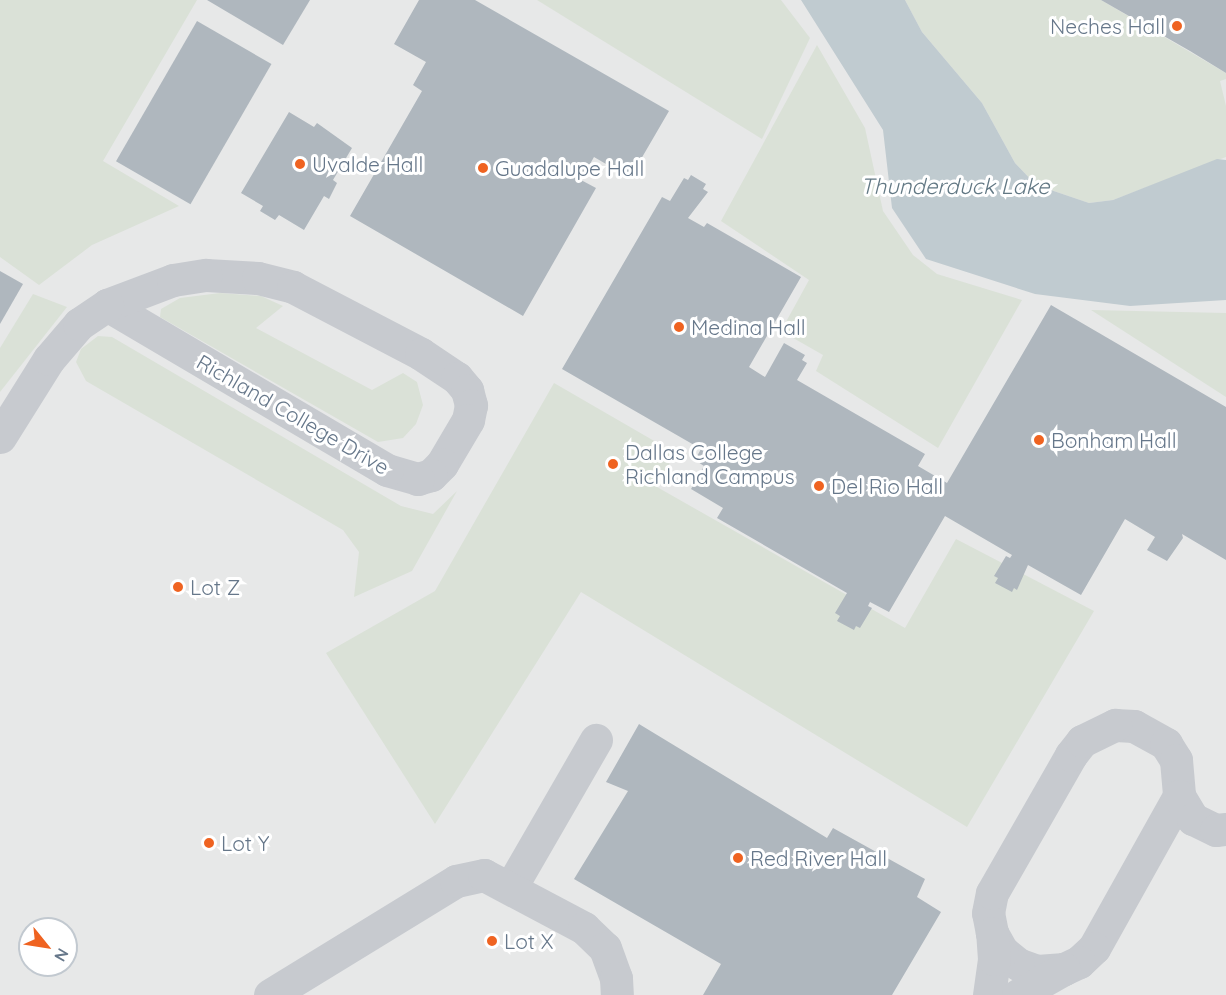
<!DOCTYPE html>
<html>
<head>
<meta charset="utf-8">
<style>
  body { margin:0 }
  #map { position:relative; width:1226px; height:995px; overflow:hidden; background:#f9f9f7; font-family:Quicksand,sans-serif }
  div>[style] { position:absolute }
  .built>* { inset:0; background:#e7e8e8 }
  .green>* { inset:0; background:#dae1d7 }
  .water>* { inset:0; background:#c0cbd0 }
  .building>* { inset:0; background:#afb7be; transform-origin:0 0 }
  .minor>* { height:33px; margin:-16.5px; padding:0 16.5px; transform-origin:16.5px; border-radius:16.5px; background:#c7cacf }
  .dots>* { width:16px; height:16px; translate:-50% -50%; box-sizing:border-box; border:3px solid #fff; border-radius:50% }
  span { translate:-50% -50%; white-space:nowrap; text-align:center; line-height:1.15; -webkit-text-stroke:6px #fff; paint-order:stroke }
  .poi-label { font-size:21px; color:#66778a }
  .right { translate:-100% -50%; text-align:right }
  .left { translate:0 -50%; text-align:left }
  .street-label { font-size:21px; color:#66778a }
  .water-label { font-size:22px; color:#627884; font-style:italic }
  .north { position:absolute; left:18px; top:917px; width:60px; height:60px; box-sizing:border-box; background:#fff; border:2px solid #c2c9d0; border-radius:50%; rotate:120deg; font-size:16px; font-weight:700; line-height:24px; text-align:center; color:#66778a }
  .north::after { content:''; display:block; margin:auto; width:21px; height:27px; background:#ef6321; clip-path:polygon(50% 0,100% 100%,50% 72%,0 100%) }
</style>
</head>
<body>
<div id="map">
  <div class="built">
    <i style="clip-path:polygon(evenodd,0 0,1226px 0,1226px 995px,0 995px,0 0,30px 929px,66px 929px,66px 965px,30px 965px,30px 929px)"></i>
  </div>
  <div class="green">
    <i style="clip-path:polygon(0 0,197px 0,103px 161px,179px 206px,92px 245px,39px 285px,0 257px)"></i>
    <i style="clip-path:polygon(537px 0,781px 0,810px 38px,762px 139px)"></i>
    <i style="clip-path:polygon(905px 0,1101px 0,1226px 73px,1226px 79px,1220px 81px,1226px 106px,1226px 157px,1113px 200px,1089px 203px,1036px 185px,1015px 163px,982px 103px,922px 32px)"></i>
    <i style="clip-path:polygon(817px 45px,865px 128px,883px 211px,913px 255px,937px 274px,1022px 300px,938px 448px,816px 371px,823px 355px,781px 331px,809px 280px,721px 221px)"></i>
    <i style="clip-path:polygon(220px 293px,261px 296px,283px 306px,256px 328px,372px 390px,403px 373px,417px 382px,423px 405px,416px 424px,403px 438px,378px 442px,160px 317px,161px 309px,180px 298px)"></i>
    <i style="clip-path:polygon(33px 294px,67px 307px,0 392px,0 348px)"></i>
    <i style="clip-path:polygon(1091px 310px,1226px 313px,1226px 397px)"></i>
    <i style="clip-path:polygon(98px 336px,112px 337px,401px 506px,433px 514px,457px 491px,412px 571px,354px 597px,359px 552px,343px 530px,86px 381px,76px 362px,81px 349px)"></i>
    <i style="clip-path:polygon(554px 383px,675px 453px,657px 487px,905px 628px,956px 539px,1094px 611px,967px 827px,581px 592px,435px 824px,326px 653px,435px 591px)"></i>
  </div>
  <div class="water">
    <i style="clip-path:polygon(801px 0,905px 0,922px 32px,982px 103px,1015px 163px,1036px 185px,1089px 203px,1113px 200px,1217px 159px,1226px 160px,1226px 300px,1130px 306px,1035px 294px,926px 259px,892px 208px,883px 130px)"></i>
  </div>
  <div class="building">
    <i style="clip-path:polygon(207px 0,310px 0,283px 45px)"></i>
    <i style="clip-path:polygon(419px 0,475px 0,669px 111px,630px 178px,594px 157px,581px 180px,596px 188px,523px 316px,350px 216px,422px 91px,413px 85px,426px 62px,394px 44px)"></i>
    <i style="clip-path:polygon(1101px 0,1226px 0,1226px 73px,1190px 51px)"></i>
    <i style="left:197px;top:21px;width:86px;height:162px;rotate:30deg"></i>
    <i style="clip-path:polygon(289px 112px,314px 127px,317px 123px,352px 148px,333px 180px,337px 183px,329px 199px,324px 196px,304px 230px,279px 215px,275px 220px,260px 211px,263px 206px,241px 193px)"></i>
    <i style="clip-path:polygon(691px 175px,706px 184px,703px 189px,708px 192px,688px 218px,704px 227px,707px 223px,801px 277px,749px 367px,765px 377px,784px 343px,805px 355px,802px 360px,807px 363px,797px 380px,925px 454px,918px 466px,947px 483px,1051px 305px,1226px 407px,1226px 560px,1182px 534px,1183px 538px,1167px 561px,1147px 550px,1155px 537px,1125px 519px,1081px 595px,1028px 565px,1017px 590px,1014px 588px,1012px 592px,995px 583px,998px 578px,994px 576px,1006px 556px,1010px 558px,1012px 555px,945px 516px,889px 612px,870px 602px,868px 606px,872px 608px,860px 628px,856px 626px,854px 630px,837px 621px,840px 616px,835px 613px,847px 593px,717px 518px,723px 508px,691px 489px,704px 466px,695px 460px,701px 449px,562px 369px,662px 197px,670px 201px,684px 178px,688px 180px)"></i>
    <i style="clip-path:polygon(0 271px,23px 284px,0 324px)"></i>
    <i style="clip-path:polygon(639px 724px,827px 838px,833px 828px,925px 879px,917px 897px,941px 912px,892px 995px,703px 995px,721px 964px,574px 879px,628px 791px,606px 782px)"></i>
  </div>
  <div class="minor">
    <i style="left:206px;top:275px;width:52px;rotate:3.3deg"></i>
    <i style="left:258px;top:278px;width:36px;rotate:14deg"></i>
    <i style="left:293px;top:287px;width:144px;rotate:27.6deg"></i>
    <i style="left:421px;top:354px;width:43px;rotate:33.7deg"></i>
    <i style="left:457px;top:378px;width:16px;rotate:50deg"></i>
    <i style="left:467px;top:390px;width:16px;rotate:75deg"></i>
    <i style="left:471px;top:405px;width:15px;rotate:101deg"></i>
    <i style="left:468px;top:420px;width:51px;rotate:120.6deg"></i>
    <i style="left:442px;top:464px;width:16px;rotate:135deg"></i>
    <i style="left:431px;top:475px;width:14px;rotate:163deg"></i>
    <i style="left:418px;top:479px;width:32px;rotate:-164deg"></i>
    <i style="left:387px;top:470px;width:325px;rotate:-149.5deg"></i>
    <i style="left:107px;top:305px;width:71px;rotate:-20.7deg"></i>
    <i style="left:173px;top:280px;width:33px;rotate:-9deg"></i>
    <i style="left:0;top:437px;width:92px;rotate:-57.9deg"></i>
    <i style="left:49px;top:359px;width:46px;rotate:-49.4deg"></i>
    <i style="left:79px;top:324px;width:34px;rotate:-34deg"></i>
    <i style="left:1115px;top:725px;width:19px;rotate:3deg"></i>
    <i style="left:1134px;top:726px;width:37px;rotate:29deg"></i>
    <i style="left:1166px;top:744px;width:19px;rotate:58deg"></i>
    <i style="left:1176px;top:760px;width:36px;rotate:85deg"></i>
    <i style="left:1179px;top:796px;width:174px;rotate:119.2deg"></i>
    <i style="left:1094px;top:948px;width:21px;rotate:137deg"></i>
    <i style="left:1079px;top:962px;width:17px;rotate:155deg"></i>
    <i style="left:1064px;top:969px;width:27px;rotate:176deg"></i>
    <i style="left:1037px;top:971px;width:20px;rotate:-160deg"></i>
    <i style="left:1018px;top:964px;width:21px;rotate:-141deg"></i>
    <i style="left:1002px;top:951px;width:21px;rotate:-119deg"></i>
    <i style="left:992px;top:933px;width:20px;rotate:-101deg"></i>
    <i style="left:988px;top:913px;width:20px;rotate:-79deg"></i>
    <i style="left:992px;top:893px;width:159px;rotate:-60.2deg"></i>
    <i style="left:1071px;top:755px;width:18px;rotate:-52deg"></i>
    <i style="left:1082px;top:741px;width:37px;rotate:-26deg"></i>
    <i style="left:1179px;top:796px;width:27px;rotate:59deg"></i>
    <i style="left:1193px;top:819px;width:25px;rotate:26deg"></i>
    <i style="left:1216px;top:830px;width:10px;rotate:-6deg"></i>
    <i style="left:511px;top:887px;width:170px;rotate:-60deg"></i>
    <i style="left:270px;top:995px;width:218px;rotate:-31.5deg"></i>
    <i style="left:456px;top:881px;width:29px;rotate:-12deg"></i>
    <i style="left:484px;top:875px;width:113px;rotate:27.9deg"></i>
    <i style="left:584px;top:928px;width:29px;rotate:44deg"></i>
    <i style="left:605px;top:948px;width:32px;rotate:70deg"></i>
    <i style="left:616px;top:978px;width:17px;rotate:87deg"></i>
    <i style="left:989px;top:995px;width:36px;rotate:-82deg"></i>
    <i style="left:994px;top:959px;width:26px;rotate:-94deg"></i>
    <i style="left:1018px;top:995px;width:53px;rotate:-29.5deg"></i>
  </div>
  <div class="dots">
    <i style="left:1177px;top:26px;background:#ef6321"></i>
    <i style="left:300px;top:164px;background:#ef6321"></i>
    <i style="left:483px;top:168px;background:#ef6321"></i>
    <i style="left:679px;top:327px;background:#ef6321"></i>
    <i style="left:1039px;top:440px;background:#ef6321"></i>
    <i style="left:613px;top:464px;background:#ef6321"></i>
    <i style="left:819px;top:486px;background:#ef6321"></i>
    <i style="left:178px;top:587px;background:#ef6321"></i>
    <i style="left:209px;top:843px;background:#ef6321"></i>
    <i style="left:738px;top:858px;background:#ef6321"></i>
    <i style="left:492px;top:941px;background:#ef6321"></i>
  </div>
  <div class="poi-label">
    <span class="right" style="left:1165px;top:26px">Neches Hall</span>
    <span class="left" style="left:312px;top:164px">Uvalde Hall</span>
    <span class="left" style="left:495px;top:168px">Guadalupe Hall</span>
    <span class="left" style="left:691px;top:327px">Medina Hall</span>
    <span class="left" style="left:1051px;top:440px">Bonham Hall</span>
    <span class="left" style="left:625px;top:464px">Dallas College<br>Richland Campus</span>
    <span class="left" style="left:831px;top:486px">Del Rio Hall</span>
    <span class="left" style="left:190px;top:587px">Lot Z</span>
    <span class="left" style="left:221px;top:843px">Lot Y</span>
    <span class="left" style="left:750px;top:858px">Red River Hall</span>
    <span class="left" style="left:504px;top:941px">Lot X</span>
  </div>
  <div class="street-label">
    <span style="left:293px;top:414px;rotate:30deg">Richland College Drive</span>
  </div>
  <div class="water-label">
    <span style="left:955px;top:187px">Thunderduck Lake</span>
  </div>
  <div class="north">N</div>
</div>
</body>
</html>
